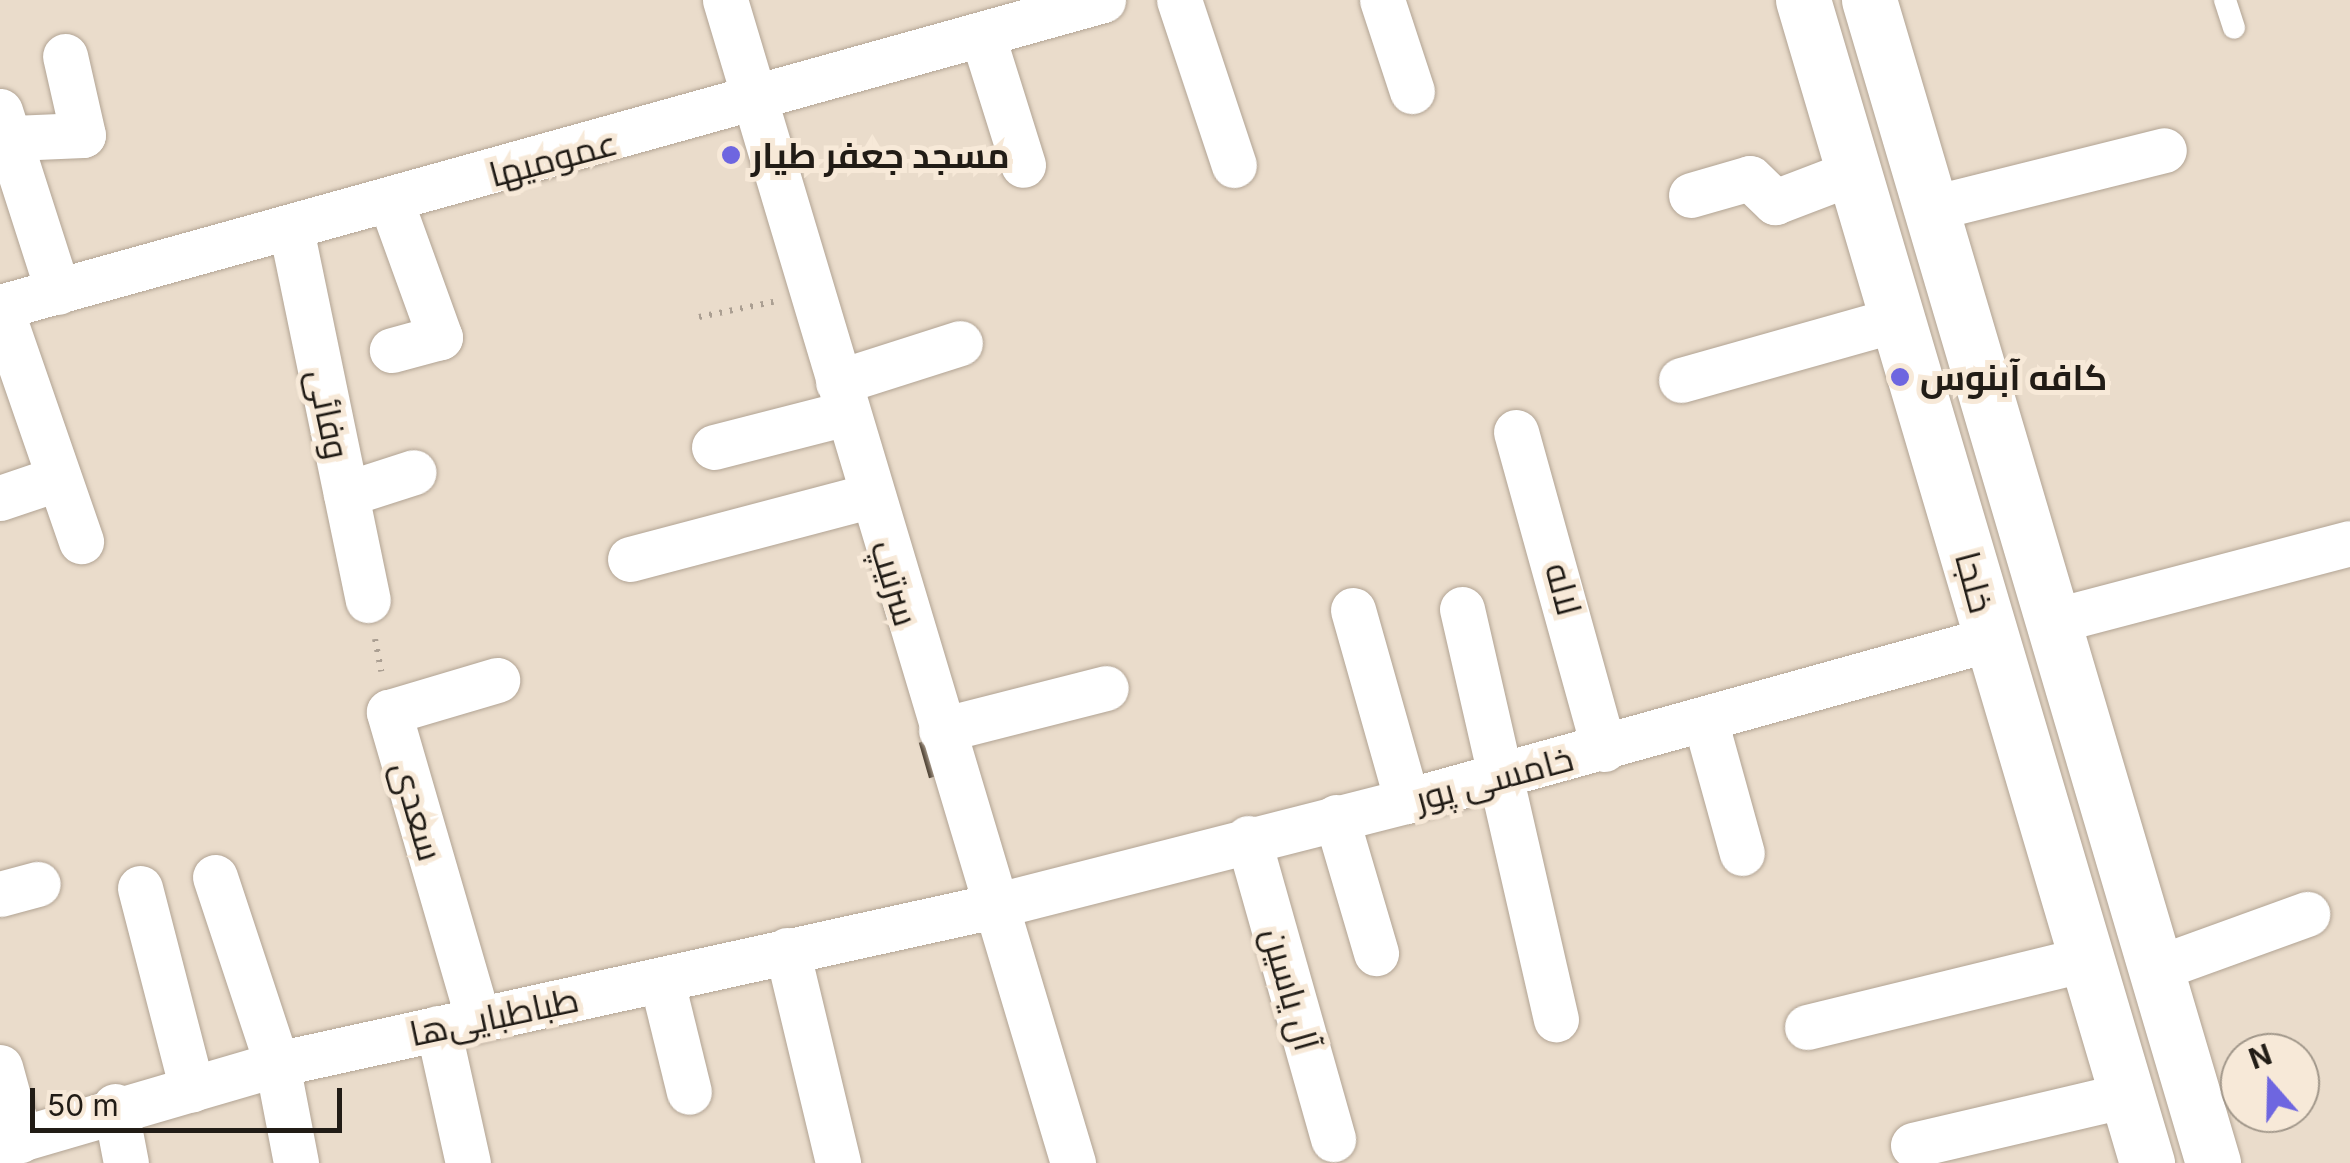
<!DOCTYPE html>
<html>
<head>
<meta charset="utf-8">
<style>
  body { margin:0 }
  #map { position:relative; width:2350px; height:1163px; overflow:hidden; background:#eadccb; font-family:Inter,Cairo,sans-serif }
  div>[style] { position:absolute }
  .building>* { inset:0; background:#4f4335; transform-origin:0 0 }
  .path>* { height:6px; margin-top:-3px; transform-origin:0; background:repeating-linear-gradient(90deg,#ab9f92 0 2.5px,transparent 0 10.5px) }
  .roads { filter:drop-shadow(0 0 2px #b2a494) drop-shadow(0 0 2px #b2a494) }
  .service>* { height:22px; margin:-11px; padding:0 11px; transform-origin:11px; border-radius:11px; background:#fff }
  .minor>* { height:45px; margin:-22.5px; padding:0 22.5px; transform-origin:22.5px; border-radius:22.5px; background:#fff }
  .secondary>* { height:55px; margin:-27.5px; padding:0 27.5px; transform-origin:27.5px; border-radius:27.5px; background:#fff }
  .dots>* { width:28px; height:28px; translate:-50% -50%; box-sizing:border-box; border:5px solid #f7e9d8; border-radius:50% }
  span { translate:-50% -50%; white-space:nowrap; text-align:center; line-height:1.15; -webkit-text-stroke:10px #f7e9d8; paint-order:stroke }
  .poi-label { font-size:35px; color:#211c16; font-weight:700 }
  .left { translate:0 -50%; text-align:left }
  .street-label { font-size:35px; color:#211c16 }
  .north { position:absolute; left:2220px; top:1033px; width:100px; height:100px; box-sizing:border-box; background:#f7e9d8; border:2px solid #a1978a; border-radius:50%; rotate:340deg; font-size:28px; font-weight:700; line-height:40px; text-align:center; color:#211c16 }
  .north::after { content:''; display:block; margin:auto; width:35px; height:45px; background:#6e66e0; clip-path:polygon(50% 0,100% 100%,50% 72%,0 100%) }
  .scale { position:absolute; left:30px; top:1088px; width:312px; height:45px; box-sizing:border-box; border:5px solid #211c16; border-top:0; padding-left:12px; font-size:30px; line-height:35px; white-space:nowrap; color:#211c16; -webkit-text-stroke:8px #f7e9d8; paint-order:stroke }
</style>
</head>
<body>
<div id="map">
  <div class="building">
    <i style="left:939px;top:737px;width:37px;height:21px;rotate:74deg"></i>
  </div>
  <div class="path">
    <i style="left:699px;top:317px;width:76px;rotate:-11.5deg"></i>
    <i style="left:375px;top:639px;width:33px;rotate:79deg"></i>
  </div>
  <div class="roads">
    <div class="service">
      <i style="left:2225px;top:0;width:29px;rotate:72deg"></i>
    </div>
    <div class="minor">
      <i style="left:725px;top:0;width:1214px;rotate:73.34deg"></i>
      <i style="left:1179px;top:0;width:174px;rotate:71.6deg"></i>
      <i style="left:1382px;top:0;width:96px;rotate:71.8deg"></i>
      <i style="left:983px;top:37px;width:134px;rotate:72.6deg"></i>
      <i style="left:0;top:111px;width:190px;rotate:72.2deg"></i>
      <i style="left:13px;top:138px;width:70px;rotate:-2.5deg"></i>
      <i style="left:83px;top:135px;width:81px;rotate:-102.8deg"></i>
      <i style="left:1691px;top:195px;width:61px;rotate:-16.1deg"></i>
      <i style="left:1750px;top:178px;width:35px;rotate:44deg"></i>
      <i style="left:1775px;top:202px;width:84px;rotate:-21deg"></i>
      <i style="left:391px;top:202px;width:144px;rotate:70.1deg"></i>
      <i style="left:440px;top:337px;width:50px;rotate:164.8deg"></i>
      <i style="left:1928px;top:209px;width:243px;rotate:-14deg"></i>
      <i style="left:291px;top:229px;width:379px;rotate:78.3deg"></i>
      <i style="left:0;top:307px;width:1145px;rotate:-15.55deg"></i>
      <i style="left:0;top:307px;width:248px;rotate:70.9deg"></i>
      <i style="left:1681px;top:380px;width:225px;rotate:-15.7deg"></i>
      <i style="left:838px;top:382px;width:128px;rotate:-17.7deg"></i>
      <i style="left:1516px;top:432px;width:329px;rotate:74.5deg"></i>
      <i style="left:714px;top:447px;width:136px;rotate:-14.4deg"></i>
      <i style="left:346px;top:494px;width:71px;rotate:-17.9deg"></i>
      <i style="left:0;top:498px;width:62px;rotate:-18.7deg"></i>
      <i style="left:630px;top:559px;width:247px;rotate:-14.8deg"></i>
      <i style="left:1462px;top:609px;width:421px;rotate:77.1deg"></i>
      <i style="left:1353px;top:610px;width:198px;rotate:74.2deg"></i>
      <i style="left:2049px;top:622px;width:311px;rotate:-14.7deg"></i>
      <i style="left:1705px;top:720px;width:138px;rotate:74.5deg"></i>
      <i style="left:941px;top:730px;width:170px;rotate:-14.3deg"></i>
      <i style="left:1336px;top:817px;width:142px;rotate:73.6deg"></i>
      <i style="left:1248px;top:838px;width:313px;rotate:74.2deg"></i>
      <i style="left:215px;top:877px;width:197px;rotate:71.7deg"></i>
      <i style="left:277px;top:1064px;width:101px;rotate:79.1deg"></i>
      <i style="left:140px;top:888px;width:208px;rotate:75.5deg"></i>
      <i style="left:0;top:894px;width:39px;rotate:-15deg"></i>
      <i style="left:787px;top:950px;width:219px;rotate:76.5deg"></i>
      <i style="left:2155px;top:969px;width:162px;rotate:-19.9deg"></i>
      <i style="left:662px;top:982px;width:113px;rotate:76.2deg"></i>
      <i style="left:478px;top:1019px;width:320px;rotate:-106.2deg"></i>
      <i style="left:389px;top:712px;width:113px;rotate:-16.5deg"></i>
      <i style="left:1807px;top:1027px;width:286px;rotate:-13.7deg"></i>
      <i style="left:438px;top:1028px;width:138px;rotate:77.5deg"></i>
      <i style="left:0;top:1067px;width:76px;rotate:74.7deg"></i>
      <i style="left:115px;top:1106px;width:58px;rotate:79.1deg"></i>
      <i style="left:0;top:1145px;width:289px;rotate:-16.3deg"></i>
      <i style="left:277px;top:1064px;width:734px;rotate:-12.43deg"></i>
      <i style="left:994px;top:906px;width:426px;rotate:-14.3deg"></i>
      <i style="left:1407px;top:801px;width:605px;rotate:-15.53deg"></i>
      <i style="left:1913px;top:1145px;width:220px;rotate:-13.2deg"></i>
    </div>
    <div class="secondary">
      <i style="left:1803px;top:0;width:1213px;rotate:73.52deg"></i>
      <i style="left:1869px;top:0;width:1213px;rotate:73.52deg"></i>
    </div>
  </div>
  <div class="dots">
    <i style="left:731px;top:155px;background:#6e66e0"></i>
    <i style="left:1900px;top:377px;background:#6e66e0"></i>
  </div>
  <div class="poi-label">
    <span class="left" style="left:751px;top:155px">مسجد جعفر طیار</span>
    <span class="left" style="left:1920px;top:377px">کافه آبنوس</span>
  </div>
  <div class="street-label">
    <span style="left:553px;top:158px;rotate:-15deg">عمومیها</span>
    <span style="left:329px;top:414px;rotate:78deg">وفائی</span>
    <span style="left:1975px;top:582px;rotate:75deg">خلجا</span>
    <span style="left:895px;top:583px;rotate:73deg">سرتیپ</span>
    <span style="left:1564px;top:589px;rotate:75deg">لاله</span>
    <span style="left:1494px;top:778px;rotate:-15deg">خامسی پور</span>
    <span style="left:418px;top:811px;rotate:74deg">سعدی</span>
    <span style="left:1291px;top:989px;rotate:74deg">آل یاسین</span>
    <span style="left:494px;top:1016px;rotate:-12deg">طباطبایی‌ها</span>
  </div>
  <div class="north">N</div>
  <div class="scale">50 m</div>
</div>
</body>
</html>
